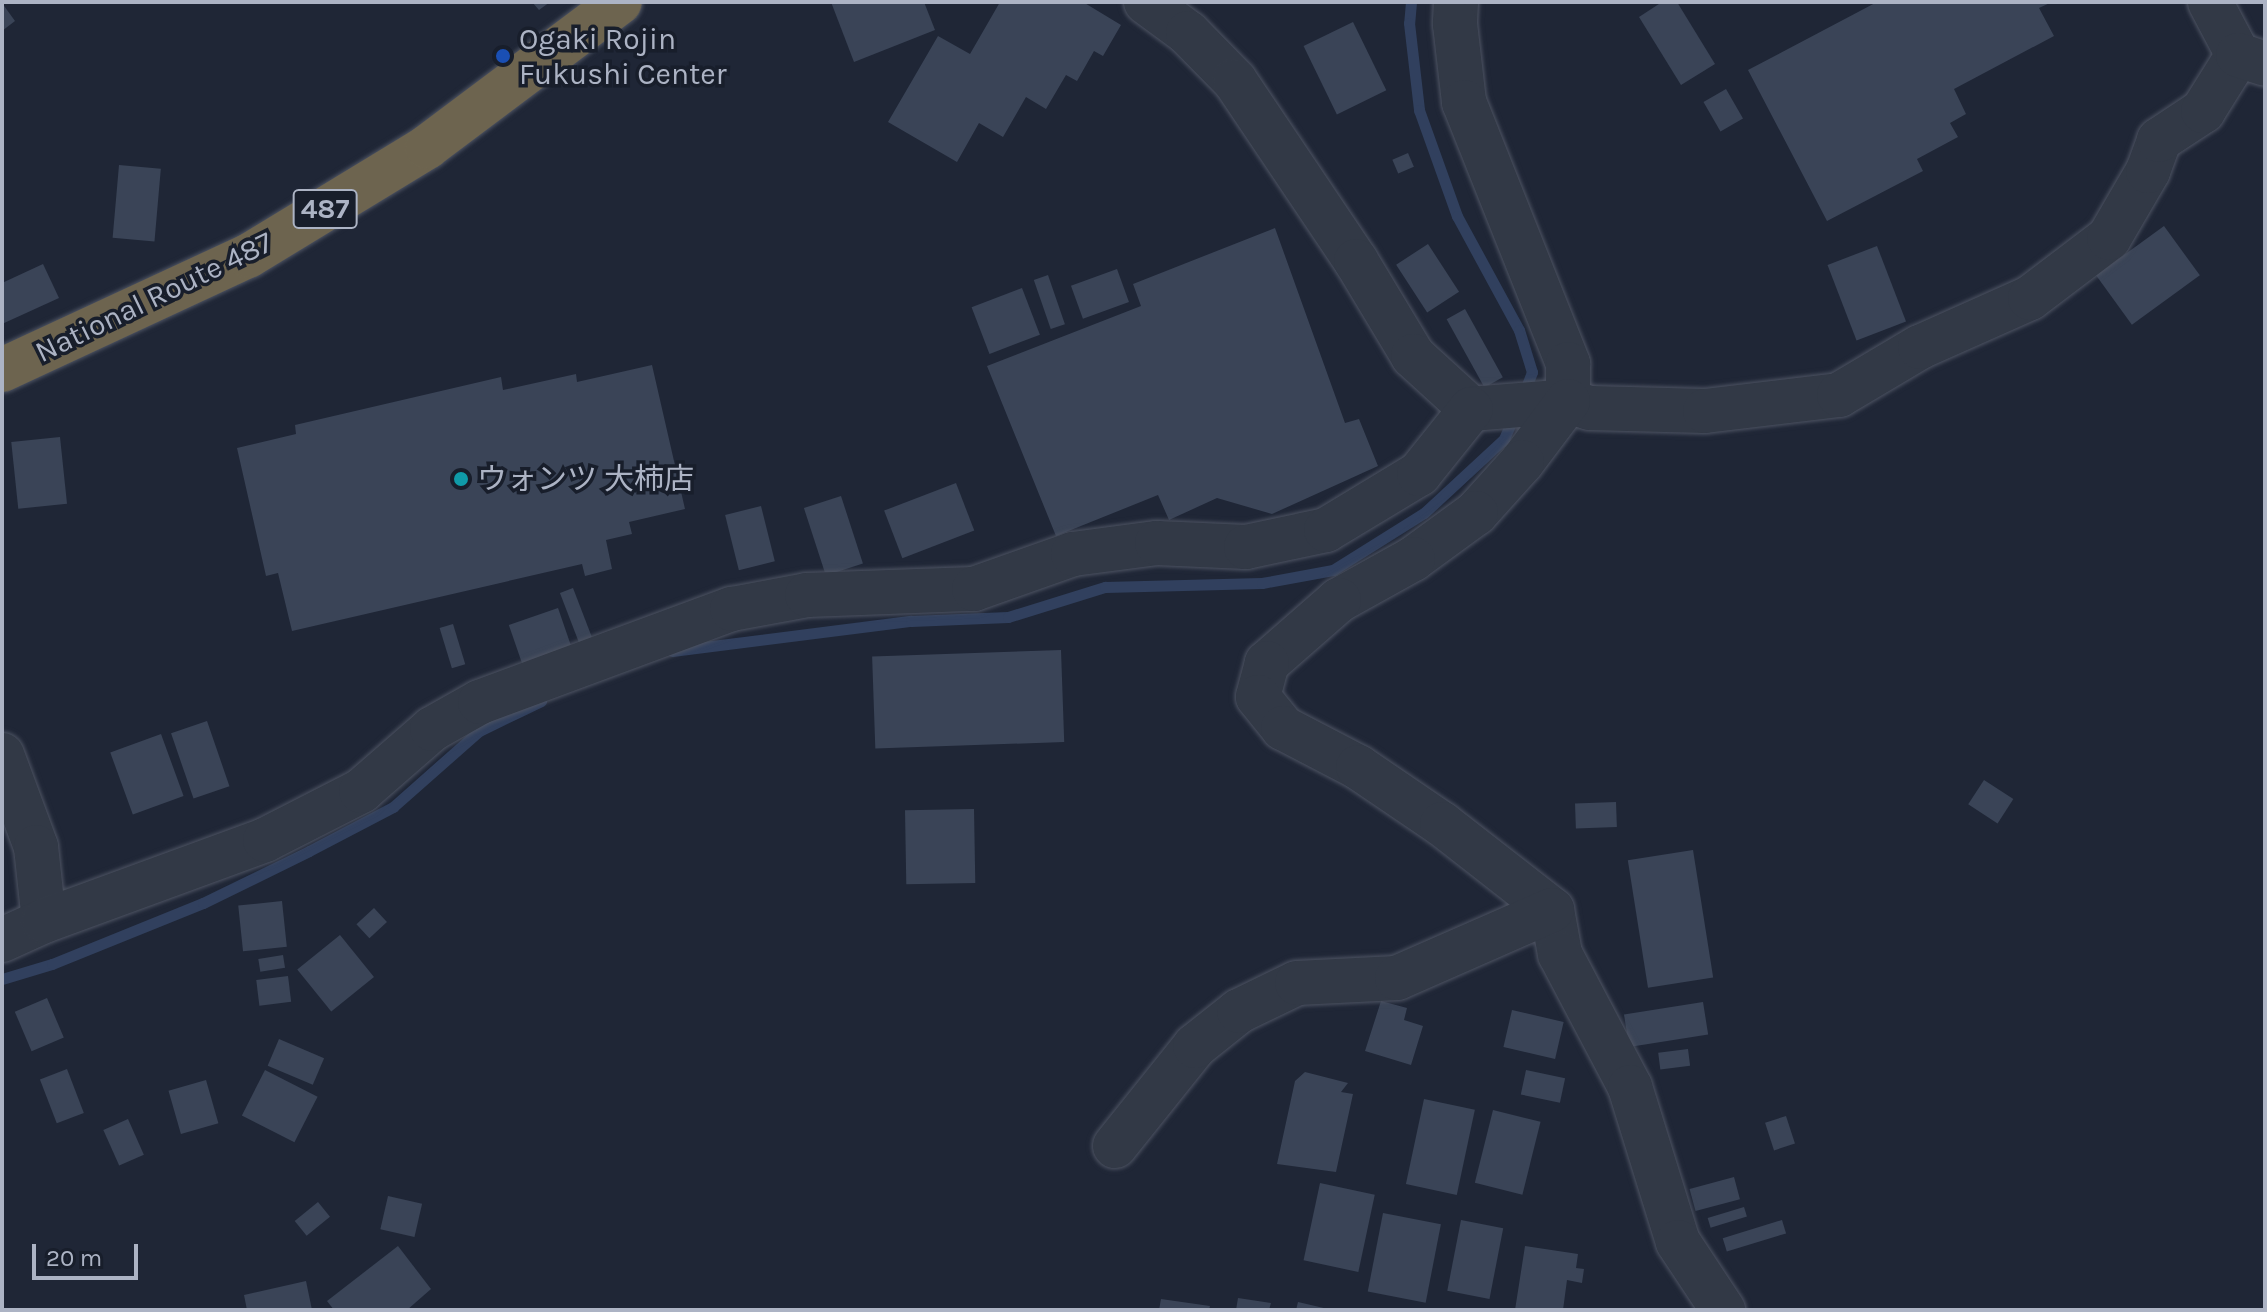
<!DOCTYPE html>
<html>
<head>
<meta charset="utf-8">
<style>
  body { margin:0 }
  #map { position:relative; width:2267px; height:1312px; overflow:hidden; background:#1f2636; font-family:Karla,"Noto Sans JP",sans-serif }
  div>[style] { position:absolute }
  .stream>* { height:11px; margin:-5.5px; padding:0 5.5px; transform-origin:5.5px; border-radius:5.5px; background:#31405e }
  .building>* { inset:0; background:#3a4457; transform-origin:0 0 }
  .roads { filter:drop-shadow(0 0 2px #4d5362) drop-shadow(0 0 2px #4d5362) }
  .minor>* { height:44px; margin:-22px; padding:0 22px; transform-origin:22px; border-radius:22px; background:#323946 }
  .highway>* { height:44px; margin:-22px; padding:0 22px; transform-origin:22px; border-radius:22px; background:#6d644f }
  .dots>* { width:22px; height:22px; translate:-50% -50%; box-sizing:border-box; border:4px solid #181e2b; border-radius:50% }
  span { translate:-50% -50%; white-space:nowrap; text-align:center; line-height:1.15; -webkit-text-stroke:7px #181e2b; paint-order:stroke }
  .shield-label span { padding:2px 6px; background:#181e2b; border:2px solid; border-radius:6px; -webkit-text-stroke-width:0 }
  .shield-label { font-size:28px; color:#acb3c4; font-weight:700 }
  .poi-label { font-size:30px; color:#acb3c4 }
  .left { translate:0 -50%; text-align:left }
  .street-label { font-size:30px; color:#acb3c4 }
  .frame { position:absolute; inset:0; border:4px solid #acb3c4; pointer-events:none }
  .scale { position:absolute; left:32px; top:1244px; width:106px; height:36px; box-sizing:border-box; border:4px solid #acb3c4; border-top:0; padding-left:10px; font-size:24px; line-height:28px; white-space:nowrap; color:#acb3c4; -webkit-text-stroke:6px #181e2b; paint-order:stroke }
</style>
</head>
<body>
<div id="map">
  <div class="stream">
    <i style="left:1411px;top:2px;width:21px;rotate:95deg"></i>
    <i style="left:1409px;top:23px;width:88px;rotate:83.4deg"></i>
    <i style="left:1419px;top:110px;width:113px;rotate:70.3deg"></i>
    <i style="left:1457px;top:216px;width:130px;rotate:61.5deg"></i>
    <i style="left:1519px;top:330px;width:44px;rotate:72.8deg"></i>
    <i style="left:1532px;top:372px;width:26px;rotate:111deg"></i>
    <i style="left:672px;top:651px;width:241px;rotate:-7.2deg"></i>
    <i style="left:911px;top:621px;width:97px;rotate:-2.4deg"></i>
    <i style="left:1008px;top:617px;width:102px;rotate:-17.2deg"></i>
    <i style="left:1105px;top:587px;width:157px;rotate:-1.5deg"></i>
    <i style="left:1262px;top:583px;width:72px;rotate:-10.4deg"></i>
    <i style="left:1333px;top:570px;width:107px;rotate:-32.1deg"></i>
    <i style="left:1424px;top:513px;width:109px;rotate:-42.8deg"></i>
    <i style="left:1504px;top:439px;width:26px;rotate:-67deg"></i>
    <i style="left:2px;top:979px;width:52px;rotate:-16.7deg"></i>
    <i style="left:52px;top:964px;width:163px;rotate:-22deg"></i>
    <i style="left:203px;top:903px;width:118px;rotate:-26.1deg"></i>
    <i style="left:309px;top:851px;width:95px;rotate:-27.6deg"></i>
    <i style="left:393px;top:807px;width:115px;rotate:-41.5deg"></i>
    <i style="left:479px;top:731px;width:69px;rotate:-25.8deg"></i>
  </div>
  <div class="building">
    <i style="clip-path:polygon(532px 2px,550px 2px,539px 10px)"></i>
    <i style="clip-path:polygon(831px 2px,924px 2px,935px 30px,854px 62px)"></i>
    <i style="clip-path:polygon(1000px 2px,1083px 2px,1121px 25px,1103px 56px,1094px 51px,1077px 81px,1066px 75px,1046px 109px,1026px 97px,1003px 137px,979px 123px,957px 162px,888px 122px,938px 36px,970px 54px)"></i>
    <i style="clip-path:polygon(1662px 2px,1677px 2px,1715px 64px,1681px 85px,1639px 17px)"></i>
    <i style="clip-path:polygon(1877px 2px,2052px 2px,2039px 8px,2054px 36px,1954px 89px,1966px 114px,1950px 123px,1958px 137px,1917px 159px,1923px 171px,1827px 221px,1748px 70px)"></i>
    <i style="clip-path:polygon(2px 3px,15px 21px,2px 31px)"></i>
    <i style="left:1353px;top:22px;width:76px;height:55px;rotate:64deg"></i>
    <i style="left:1726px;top:89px;width:34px;height:26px;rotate:60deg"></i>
    <i style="left:1408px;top:153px;width:15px;height:17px;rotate:67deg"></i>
    <i style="left:119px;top:165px;width:42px;height:73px;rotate:5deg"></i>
    <i style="left:2164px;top:226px;width:61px;height:84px;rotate:54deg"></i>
    <i style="clip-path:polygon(1275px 228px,1345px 423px,1359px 419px,1378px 466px,1272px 514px,1217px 498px,1169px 520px,1158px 495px,1056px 536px,987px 366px,1141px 306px,1133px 284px)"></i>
    <i style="left:1428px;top:244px;width:57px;height:38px;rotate:57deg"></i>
    <i style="left:1877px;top:246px;width:81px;height:53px;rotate:69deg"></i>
    <i style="clip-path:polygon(43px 264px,59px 298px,2px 324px,2px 283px)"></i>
    <i style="left:1117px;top:269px;width:35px;height:49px;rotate:70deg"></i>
    <i style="left:1048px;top:275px;width:52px;height:15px;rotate:71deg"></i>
    <i style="left:1022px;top:288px;width:50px;height:54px;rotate:69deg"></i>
    <i style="left:1465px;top:309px;width:78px;height:21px;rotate:61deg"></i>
    <i style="clip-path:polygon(652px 365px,685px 509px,629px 522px,632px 534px,606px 540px,612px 569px,585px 576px,582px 564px,292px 631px,278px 573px,266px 576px,237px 448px,296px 434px,295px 425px,501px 377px,503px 390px,576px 374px,577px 382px)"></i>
    <i style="left:60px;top:437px;width:67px;height:49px;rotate:84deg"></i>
    <i style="left:956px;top:483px;width:51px;height:77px;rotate:69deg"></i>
    <i style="left:841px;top:496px;width:71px;height:39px;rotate:72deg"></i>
    <i style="left:761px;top:506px;width:57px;height:37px;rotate:76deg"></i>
    <i style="left:573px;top:588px;width:60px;height:14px;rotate:69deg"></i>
    <i style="left:558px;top:608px;width:49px;height:52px;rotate:71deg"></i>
    <i style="left:453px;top:624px;width:42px;height:14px;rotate:73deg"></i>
    <i style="left:1061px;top:650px;width:92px;height:189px;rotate:88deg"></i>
    <i style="left:207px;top:721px;width:69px;height:38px;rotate:71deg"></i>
    <i style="left:161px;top:734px;width:66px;height:54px;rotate:70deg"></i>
    <i style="left:1984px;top:780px;width:35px;height:29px;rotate:33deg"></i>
    <i style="left:1616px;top:802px;width:25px;height:41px;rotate:88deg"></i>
    <i style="left:974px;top:809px;width:74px;height:69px;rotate:89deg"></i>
    <i style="left:1693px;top:850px;width:129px;height:66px;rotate:81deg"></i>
    <i style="left:282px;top:901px;width:46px;height:44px;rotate:84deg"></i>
    <i style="left:374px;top:908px;width:19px;height:24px;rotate:47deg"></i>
    <i style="left:340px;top:935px;width:54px;height:55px;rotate:51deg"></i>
    <i style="left:283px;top:955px;width:13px;height:25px;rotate:81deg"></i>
    <i style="left:288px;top:976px;width:26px;height:32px;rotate:83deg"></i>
    <i style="left:47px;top:998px;width:43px;height:35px;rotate:67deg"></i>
    <i style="clip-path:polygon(1381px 1001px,1407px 1008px,1404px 1020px,1423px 1026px,1411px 1065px,1365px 1051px)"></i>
    <i style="left:1703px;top:1002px;width:33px;height:80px;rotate:81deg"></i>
    <i style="left:1512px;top:1010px;width:53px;height:38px;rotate:13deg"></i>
    <i style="left:279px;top:1039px;width:49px;height:29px;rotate:23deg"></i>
    <i style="left:1688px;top:1049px;width:17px;height:30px;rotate:83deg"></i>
    <i style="left:67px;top:1069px;width:47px;height:29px;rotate:69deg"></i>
    <i style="left:265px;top:1070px;width:59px;height:51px;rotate:27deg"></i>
    <i style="left:1526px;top:1070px;width:40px;height:25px;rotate:12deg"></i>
    <i style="clip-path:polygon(1305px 1072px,1348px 1083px,1341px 1092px,1353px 1094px,1336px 1172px,1277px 1164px,1295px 1081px)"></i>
    <i style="left:206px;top:1080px;width:45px;height:39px;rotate:74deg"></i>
    <i style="left:1424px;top:1099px;width:52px;height:87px;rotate:12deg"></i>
    <i style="left:1493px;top:1110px;width:49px;height:75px;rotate:14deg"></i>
    <i style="left:1786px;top:1116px;width:29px;height:22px;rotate:72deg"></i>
    <i style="left:128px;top:1119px;width:39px;height:27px;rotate:66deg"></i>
    <i style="left:1734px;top:1177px;width:23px;height:46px;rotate:75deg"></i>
    <i style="left:1320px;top:1183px;width:56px;height:79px;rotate:12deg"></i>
    <i style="left:388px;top:1196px;width:35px;height:34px;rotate:13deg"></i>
    <i style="left:318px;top:1202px;width:19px;height:30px;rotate:51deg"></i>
    <i style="left:1744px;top:1207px;width:10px;height:38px;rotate:73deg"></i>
    <i style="left:1383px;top:1213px;width:59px;height:80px;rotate:11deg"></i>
    <i style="left:1461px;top:1220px;width:43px;height:72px;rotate:11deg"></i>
    <i style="left:1782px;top:1220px;width:14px;height:62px;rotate:73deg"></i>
    <i style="clip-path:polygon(398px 1246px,431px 1289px,407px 1310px,334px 1310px,327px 1301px)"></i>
    <i style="clip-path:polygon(1525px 1246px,1578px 1254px,1576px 1268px,1584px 1269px,1582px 1283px,1567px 1280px,1563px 1310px,1515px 1310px)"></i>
    <i style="clip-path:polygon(306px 1281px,312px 1310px,247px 1310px,244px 1295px)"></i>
    <i style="clip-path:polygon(1238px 1298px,1271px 1303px,1269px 1310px,1236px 1310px)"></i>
    <i style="clip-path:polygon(1161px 1299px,1210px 1306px,1209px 1310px,1159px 1310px)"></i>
    <i style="clip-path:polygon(1298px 1302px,1328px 1309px,1328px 1310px,1296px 1310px)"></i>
  </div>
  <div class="roads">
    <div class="minor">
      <i style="left:1146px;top:2px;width:52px;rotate:36.4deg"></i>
      <i style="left:1188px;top:33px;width:67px;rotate:45.6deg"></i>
      <i style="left:1235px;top:81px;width:217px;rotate:56.1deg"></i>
      <i style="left:1356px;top:261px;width:111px;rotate:59deg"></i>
      <i style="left:1413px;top:356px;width:79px;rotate:42.4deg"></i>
      <i style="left:1471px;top:409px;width:97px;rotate:-4.7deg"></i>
      <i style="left:1568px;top:401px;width:23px;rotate:18deg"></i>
      <i style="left:1590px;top:408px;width:115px;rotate:1.5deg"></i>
      <i style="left:1705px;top:411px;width:135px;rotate:-6.8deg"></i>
      <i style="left:1839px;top:395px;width:94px;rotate:-30.7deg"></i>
      <i style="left:1920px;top:347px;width:120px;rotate:-24deg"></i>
      <i style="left:2030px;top:298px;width:99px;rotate:-37.2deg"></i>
      <i style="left:2109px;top:238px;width:78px;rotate:-59.8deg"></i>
      <i style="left:2148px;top:171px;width:33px;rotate:-70deg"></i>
      <i style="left:2159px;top:140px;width:53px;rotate:-33.4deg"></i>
      <i style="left:2203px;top:111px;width:66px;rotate:-58deg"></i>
      <i style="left:1456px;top:2px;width:22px;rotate:93deg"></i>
      <i style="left:1455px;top:24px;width:79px;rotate:83.4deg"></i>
      <i style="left:1464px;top:102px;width:282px;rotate:68.3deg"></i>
      <i style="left:1568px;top:364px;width:37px;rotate:90deg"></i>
      <i style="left:1568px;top:401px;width:76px;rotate:127deg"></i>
      <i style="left:1522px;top:462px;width:69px;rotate:132deg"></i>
      <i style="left:1476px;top:513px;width:78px;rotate:143.9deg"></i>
      <i style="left:1413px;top:559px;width:85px;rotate:151deg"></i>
      <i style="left:1339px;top:600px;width:96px;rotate:138.8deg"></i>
      <i style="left:1267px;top:663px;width:35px;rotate:105deg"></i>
      <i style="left:1258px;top:697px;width:40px;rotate:51deg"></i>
      <i style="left:1283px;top:728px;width:85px;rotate:27.5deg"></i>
      <i style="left:1358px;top:767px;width:102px;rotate:34.2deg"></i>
      <i style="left:1442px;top:824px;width:140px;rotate:38deg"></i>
      <i style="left:1552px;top:910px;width:45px;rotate:79.7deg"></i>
      <i style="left:1560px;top:954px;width:150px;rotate:62.2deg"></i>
      <i style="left:1630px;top:1087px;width:162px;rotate:72.8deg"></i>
      <i style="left:1678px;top:1242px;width:82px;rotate:56.5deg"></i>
      <i style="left:2210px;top:2px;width:60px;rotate:62.2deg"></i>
      <i style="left:2238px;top:55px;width:28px;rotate:18deg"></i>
      <i style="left:2px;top:755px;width:98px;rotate:69.7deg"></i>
      <i style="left:36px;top:847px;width:74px;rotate:83.8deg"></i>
      <i style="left:2px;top:940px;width:46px;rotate:-24.3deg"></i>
      <i style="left:44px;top:921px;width:235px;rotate:-20.1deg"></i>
      <i style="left:265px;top:840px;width:108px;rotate:-27deg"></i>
      <i style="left:361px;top:791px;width:94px;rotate:-41.1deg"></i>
      <i style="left:432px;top:729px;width:55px;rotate:-29.4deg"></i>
      <i style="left:480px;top:702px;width:269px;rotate:-20.3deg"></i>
      <i style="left:732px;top:609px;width:76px;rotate:-10.6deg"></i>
      <i style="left:807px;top:595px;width:167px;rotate:-2.1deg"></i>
      <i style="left:974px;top:589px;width:105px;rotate:-19.5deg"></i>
      <i style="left:1073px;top:554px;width:85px;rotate:-7.5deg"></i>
      <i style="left:1157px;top:543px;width:89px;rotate:2.6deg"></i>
      <i style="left:1246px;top:547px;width:82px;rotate:-12deg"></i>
      <i style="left:1326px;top:530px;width:109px;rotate:-31.1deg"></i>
      <i style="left:1419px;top:474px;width:83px;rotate:-51.3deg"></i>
      <i style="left:1115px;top:1146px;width:128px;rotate:-51.3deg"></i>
      <i style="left:1195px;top:1046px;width:56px;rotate:-38.5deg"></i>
      <i style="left:1239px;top:1011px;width:64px;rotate:-25.8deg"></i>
      <i style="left:1297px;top:983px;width:100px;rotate:-2.9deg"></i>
      <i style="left:1397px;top:978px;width:169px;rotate:-23.7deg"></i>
    </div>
    <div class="highway">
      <i style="left:2px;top:370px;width:271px;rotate:-24.9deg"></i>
      <i style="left:248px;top:256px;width:210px;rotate:-31.3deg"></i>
      <i style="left:427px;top:147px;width:241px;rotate:-36.9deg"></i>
    </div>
  </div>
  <div class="dots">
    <i style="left:503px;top:56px;background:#1a4fb4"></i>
    <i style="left:461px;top:479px;background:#0f9aa8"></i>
  </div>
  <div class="shield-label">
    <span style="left:325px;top:209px">487</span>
  </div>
  <div class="poi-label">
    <span class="left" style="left:519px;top:56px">Ogaki Rojin<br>Fukushi Center</span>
    <span class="left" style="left:477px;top:479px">ウォンツ 大柿店</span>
  </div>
  <div class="street-label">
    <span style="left:154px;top:297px;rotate:-26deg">National Route 487</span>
  </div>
  <div class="frame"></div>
  <div class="scale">20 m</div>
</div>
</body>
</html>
